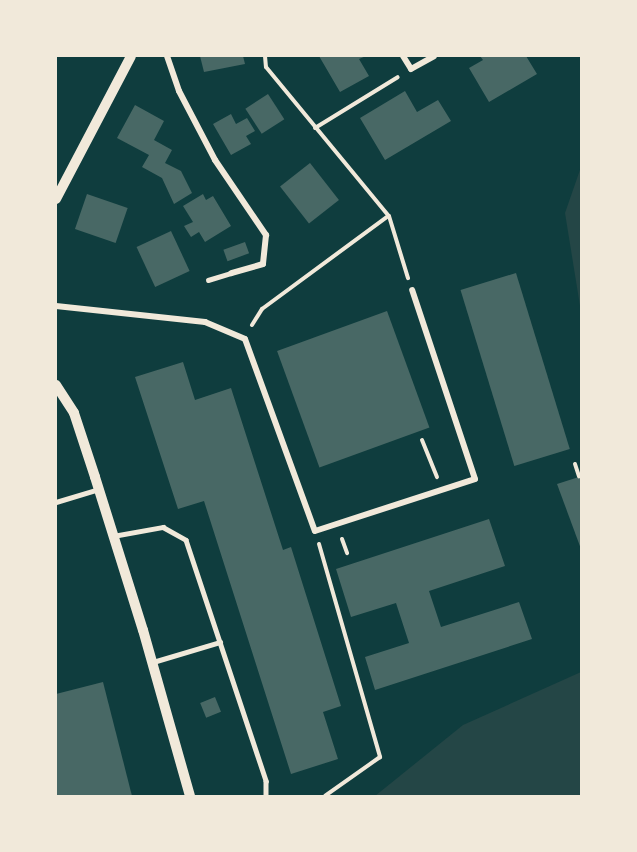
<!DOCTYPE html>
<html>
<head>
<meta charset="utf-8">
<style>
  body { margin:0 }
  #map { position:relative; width:637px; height:852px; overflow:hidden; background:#0f3d3e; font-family:"PT Sans",sans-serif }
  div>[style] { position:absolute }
  .green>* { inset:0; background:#244646 }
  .building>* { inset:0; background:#486865; transform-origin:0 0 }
  .path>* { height:4px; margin:-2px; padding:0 2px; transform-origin:2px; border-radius:2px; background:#f1e9da }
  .service>* { height:4.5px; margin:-2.25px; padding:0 2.25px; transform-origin:2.25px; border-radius:2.25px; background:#f1e9da }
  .minor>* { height:6px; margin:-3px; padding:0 3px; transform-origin:3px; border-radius:3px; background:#f1e9da }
  .tertiary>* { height:10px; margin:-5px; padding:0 5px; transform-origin:5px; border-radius:5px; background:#f1e9da }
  span { translate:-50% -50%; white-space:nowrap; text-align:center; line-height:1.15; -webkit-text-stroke:6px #f1e9da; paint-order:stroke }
  .frame { position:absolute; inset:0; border:57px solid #f1e9da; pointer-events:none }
</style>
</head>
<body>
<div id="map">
  <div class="green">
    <i style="clip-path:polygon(581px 167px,581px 312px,565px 213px)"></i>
    <i style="clip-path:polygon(581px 672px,581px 796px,375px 796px,463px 725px)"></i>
  </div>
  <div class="building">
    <i style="clip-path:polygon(200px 56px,243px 56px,245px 64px,204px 72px)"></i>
    <i style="clip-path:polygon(319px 56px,366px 56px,359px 59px,369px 76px,340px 92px)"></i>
    <i style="clip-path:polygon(480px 56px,526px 56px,537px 74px,489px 102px,469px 68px,483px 60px)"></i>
    <i style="clip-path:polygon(405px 91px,417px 112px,438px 100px,451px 121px,385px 160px,360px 118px)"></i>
    <i style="left:268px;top:94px;width:30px;height:27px;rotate:57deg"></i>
    <i style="clip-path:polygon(135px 105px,164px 121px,154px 140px,172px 150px,165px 163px,181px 171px,192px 193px,174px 204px,162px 178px,142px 167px,149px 155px,117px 138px)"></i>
    <i style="clip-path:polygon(231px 114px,236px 124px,247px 118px,255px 131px,246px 136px,251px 144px,231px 155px,213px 124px)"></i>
    <i style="left:310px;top:163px;width:47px;height:38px;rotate:52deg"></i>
    <i style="left:87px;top:194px;width:43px;height:37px;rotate:19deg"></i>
    <i style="clip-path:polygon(203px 194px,206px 200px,213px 196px,231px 226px,205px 242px,199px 232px,191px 237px,184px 226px,193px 222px,183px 206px)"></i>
    <i style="left:171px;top:231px;width:44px;height:38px;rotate:65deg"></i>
    <i style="left:245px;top:242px;width:12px;height:23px;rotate:70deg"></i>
    <i style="left:516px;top:273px;width:184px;height:58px;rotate:73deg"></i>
    <i style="left:387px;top:311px;width:124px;height:117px;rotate:70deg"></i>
    <i style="clip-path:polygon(183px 362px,195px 400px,231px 388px,283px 550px,291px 547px,341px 706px,323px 712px,338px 759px,291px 774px,204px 501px,178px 509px,135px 377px)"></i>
    <i style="clip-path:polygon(582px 476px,581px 549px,557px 484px)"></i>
    <i style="clip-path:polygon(489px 519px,505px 566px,429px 591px,441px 627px,519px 602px,532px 639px,375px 690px,365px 657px,409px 643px,396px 603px,351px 617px,336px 569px)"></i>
    <i style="clip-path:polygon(103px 682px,132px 796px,56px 796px,56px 694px)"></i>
    <i style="left:215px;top:697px;width:16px;height:16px;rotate:68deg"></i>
  </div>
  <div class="path">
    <i style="left:265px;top:56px;width:11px;rotate:85deg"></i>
    <i style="left:266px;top:67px;width:193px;rotate:50.5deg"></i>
    <i style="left:389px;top:216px;width:65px;rotate:73deg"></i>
    <i style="left:315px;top:128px;width:97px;rotate:-31.6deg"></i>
    <i style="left:252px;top:325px;width:19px;rotate:-58deg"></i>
    <i style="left:262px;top:309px;width:157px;rotate:-36.4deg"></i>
    <i style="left:422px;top:440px;width:40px;rotate:68deg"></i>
    <i style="left:575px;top:464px;width:13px;rotate:72deg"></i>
    <i style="left:342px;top:539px;width:15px;rotate:70deg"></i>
    <i style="left:319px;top:544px;width:222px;rotate:74deg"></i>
    <i style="left:380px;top:757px;width:67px;rotate:144.7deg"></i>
  </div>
  <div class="service">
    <i style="left:208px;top:280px;width:24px;rotate:-17deg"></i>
    <i style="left:56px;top:502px;width:45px;rotate:-16.8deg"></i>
    <i style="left:113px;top:536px;width:51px;rotate:-10.2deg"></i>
    <i style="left:163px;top:527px;width:26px;rotate:29deg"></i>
    <i style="left:186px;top:540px;width:254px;rotate:71.6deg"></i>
    <i style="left:266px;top:781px;width:15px;rotate:90deg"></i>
    <i style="left:153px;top:662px;width:70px;rotate:-16.6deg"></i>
  </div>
  <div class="minor">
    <i style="left:167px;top:56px;width:37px;rotate:71deg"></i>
    <i style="left:179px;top:91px;width:78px;rotate:62.4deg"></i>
    <i style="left:215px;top:160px;width:91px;rotate:55.8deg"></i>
    <i style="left:266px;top:235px;width:29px;rotate:96deg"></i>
    <i style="left:263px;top:264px;width:33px;rotate:164deg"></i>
    <i style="left:403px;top:56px;width:15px;rotate:58deg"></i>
    <i style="left:411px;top:69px;width:26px;rotate:-29deg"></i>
    <i style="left:56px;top:306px;width:150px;rotate:6.1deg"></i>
    <i style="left:205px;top:322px;width:43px;rotate:23deg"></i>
    <i style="left:245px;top:339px;width:204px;rotate:70deg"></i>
    <i style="left:315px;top:531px;width:168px;rotate:-18deg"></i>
    <i style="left:475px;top:479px;width:199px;rotate:-108.4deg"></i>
  </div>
  <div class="tertiary">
    <i style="left:56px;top:199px;width:161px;rotate:-62.3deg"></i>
    <i style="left:56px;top:385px;width:33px;rotate:57deg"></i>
    <i style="left:74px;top:413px;width:67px;rotate:71.8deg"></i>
    <i style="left:95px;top:477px;width:160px;rotate:72.6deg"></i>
    <i style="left:143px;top:630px;width:173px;rotate:74.2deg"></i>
  </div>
  <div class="frame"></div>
</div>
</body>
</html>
